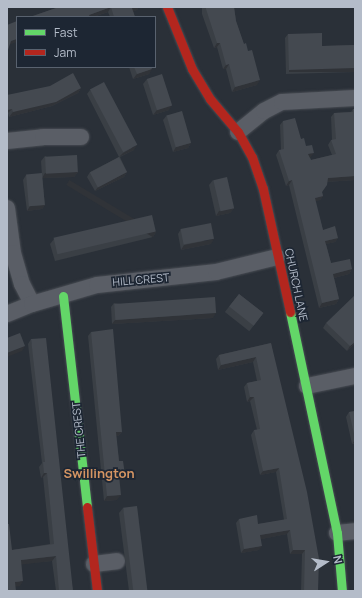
<!DOCTYPE html>
<html>
<head>
<meta charset="utf-8">
<style>
  body { margin:0 }
  #map { position:relative; width:362px; height:598px; overflow:hidden; background:#2a3038; font-family:Manrope,sans-serif }
  div>[style] { position:absolute }
  .roads { filter:drop-shadow(0 0 1px #484c53) drop-shadow(0 0 1px #484c53) }
  .street>* { height:16px; margin:-8px; padding:0 8px; transform-origin:8px; border-radius:8px; background:#5a5e66 }
  .fast>* { height:9px; margin:-4.5px; padding:0 4.5px; transform-origin:4.5px; border-radius:4.5px; background:#63d668 }
  .jam>* { height:9px; margin:-4.5px; padding:0 4.5px; transform-origin:4.5px; border-radius:4.5px; background:#b3261e }
  .wall>* { inset:0; background:#3a3f45; transform-origin:0 0 }
  .shaded-wall>* { inset:0; background:#303338; transform-origin:0 0 }
  .building>* { inset:0; background:#444950; transform-origin:0 0 }
  span { translate:-50% -50%; white-space:nowrap; text-align:center; line-height:1.15; -webkit-text-stroke:3.5px #1d2633; paint-order:stroke }
  .street-label { font-size:11px; color:#b4bcc9 }
  .quarter-label { font-size:13px; color:#d59563; font-weight:700 }
  .frame { position:absolute; inset:0; border:8px solid #b4bcc9; pointer-events:none }
  .legend { position:absolute; left:16px; top:16px; width:140px; height:52px; box-sizing:border-box; background:#1d2633; border:1px solid #59626f; margin:0; padding:5px 7px; list-style:none; font-size:12px; color:#b4bcc9 }
  .legend li { display:flex; align-items:center; gap:8px; height:20px }
  .legend b { width:20px; border:1px solid #59626f }
  .north { position:absolute; left:306px; top:542px; width:40px; height:40px; -webkit-text-stroke:3px #1d2633; paint-order:stroke; rotate:78deg; font-size:11px; font-weight:700; line-height:16px; text-align:center; color:#b4bcc9 }
  .north::after { content:''; display:block; margin:auto; width:14px; height:18px; background:#b4bcc9; clip-path:polygon(50% 0,100% 100%,50% 72%,0 100%) }
</style>
</head>
<body>
<div id="map">
  <div class="roads">
    <div class="street">
      <i style="left:238px;top:132px;width:33px;rotate:-39deg"></i>
      <i style="left:264px;top:111px;width:20px;rotate:-27deg"></i>
      <i style="left:282px;top:102px;width:73px;rotate:-3.1deg"></i>
      <i style="left:7px;top:141px;width:36px;rotate:-6deg"></i>
      <i style="left:43px;top:137px;width:38px"></i>
      <i style="left:7px;top:208px;width:45px;rotate:82.4deg"></i>
      <i style="left:13px;top:253px;width:32px;rotate:74deg"></i>
      <i style="left:22px;top:284px;width:22px;rotate:63deg"></i>
      <i style="left:7px;top:314px;width:27px;rotate:-22deg"></i>
      <i style="left:32px;top:304px;width:68px;rotate:-16.3deg"></i>
      <i style="left:97px;top:285px;width:120px;rotate:-6.2deg"></i>
      <i style="left:216px;top:272px;width:63px;rotate:-13.8deg"></i>
      <i style="left:307px;top:386px;width:49px;rotate:-11.8deg"></i>
      <i style="left:337px;top:533px;width:18px;rotate:-6deg"></i>
      <i style="left:94px;top:564px;width:23px;rotate:-7deg"></i>
    </div>
    <div class="fast">
      <i style="left:63px;top:296px;width:212px;rotate:83.5deg"></i>
      <i style="left:290px;top:312px;width:226px;rotate:78deg"></i>
      <i style="left:337px;top:533px;width:58px;rotate:85.1deg"></i>
    </div>
    <div class="jam">
      <i style="left:167px;top:7px;width:67px;rotate:68deg"></i>
      <i style="left:192px;top:69px;width:35px;rotate:59deg"></i>
      <i style="left:210px;top:99px;width:43px;rotate:49.7deg"></i>
      <i style="left:238px;top:132px;width:29px;rotate:61deg"></i>
      <i style="left:252px;top:157px;width:34px;rotate:71deg"></i>
      <i style="left:263px;top:189px;width:126px;rotate:77.6deg"></i>
      <i style="left:87px;top:507px;width:85px;rotate:83.2deg"></i>
    </div>
  </div>
  <div class="wall">
    <i style="clip-path:polygon(59px 7px,139px 7px,137px 10px,133px 11px,135px 17px,110px 17px,108px 12px,93px 17px,30px 17px)"></i>
    <i style="clip-path:polygon(202px 7px,234px 7px,236px 21px,257px 85px,232px 92px,226px 69px,223px 69px,217px 47px,214px 48px,202px 14px)"></i>
    <i style="clip-path:polygon(288px 34px,322px 46px,355px 45px,355px 72px,286px 74px,285px 38px)"></i>
    <i style="clip-path:polygon(129px 67px,151px 67px,149px 74px,133px 79px)"></i>
    <i style="clip-path:polygon(147px 79px,169px 110px,153px 115px,143px 84px)"></i>
    <i style="clip-path:polygon(81px 88px,78px 93px,52px 106px,9px 117px,8px 113px,7px 95px)"></i>
    <i style="clip-path:polygon(90px 90px,134px 150px,120px 157px,127px 172px,124px 177px,95px 191px,87px 177px,90px 172px,119px 157px,87px 94px)"></i>
    <i style="clip-path:polygon(353px 109px,355px 109px,355px 180px,327px 182px,322px 192px,323px 196px,320px 200px,315px 201px,323px 230px,338px 238px,335px 242px,326px 244px,331px 263px,352px 269px,349px 274px,334px 278px,339px 299px,336px 304px,319px 308px,289px 185px,286px 186px,276px 155px,279px 150px,281px 150px,280px 125px,283px 121px,301px 139px,306px 146px,311px 160px,332px 155px,328px 145px,331px 140px,332px 140px,331px 117px,334px 113px,351px 112px)"></i>
    <i style="clip-path:polygon(167px 115px,191px 143px,188px 148px,173px 152px,163px 120px)"></i>
    <i style="clip-path:polygon(45px 156px,78px 172px,74px 177px,42px 178px,45px 205px,42px 209px,27px 211px,23px 180px,26px 175px,42px 176px,41px 161px)"></i>
    <i style="clip-path:polygon(213px 180px,234px 208px,230px 213px,216px 216px,209px 185px)"></i>
    <i style="clip-path:polygon(181px 229px,211px 244px,181px 250px,178px 234px)"></i>
    <i style="clip-path:polygon(156px 232px,153px 237px,55px 261px,50px 244px,54px 239px)"></i>
    <i style="left:239px;top:294px;width:31px;height:23px;rotate:38deg"></i>
    <i style="clip-path:polygon(114px 303px,213px 318px,112px 324px,111px 307px)"></i>
    <i style="clip-path:polygon(326px 323px,355px 343px,347px 351px,323px 328px)"></i>
    <i style="clip-path:polygon(91px 332px,122px 432px,118px 436px,116px 436px,119px 461px,125px 475px,121px 480px,119px 480px,117px 500px,104px 501px,88px 336px)"></i>
    <i style="clip-path:polygon(31px 339px,73px 591px,56px 591px,52px 561px,21px 564px,20px 586px,16px 586px,12px 550px,50px 544px,43px 477px,41px 478px,39px 467px,42px 463px,28px 344px)"></i>
    <i style="clip-path:polygon(271px 343px,318px 591px,301px 591px,302px 554px,290px 554px,287px 534px,261px 539px,259px 550px,241px 553px,236px 523px,239px 519px,258px 524px,284px 520px,276px 472px,260px 475px,251px 435px,254px 430px,257px 430px,250px 401px,247px 402px,244px 387px,247px 383px,257px 381px,253px 362px,218px 370px,216px 359px,219px 355px)"></i>
    <i style="clip-path:polygon(355px 411px,355px 446px,355px 444px,352px 444px,346px 417px,349px 412px)"></i>
    <i style="clip-path:polygon(123px 508px,147px 591px,129px 591px,119px 513px)"></i>
  </div>
  <div class="shaded-wall">
    <i style="clip-path:polygon(111px 7px,108px 12px,93px 17px,88px 17px,89px 15px)"></i>
    <i style="clip-path:polygon(136px 7px,139px 7px,137px 10px,129px 13px,132px 8px)"></i>
    <i style="clip-path:polygon(17px 39px,17px 42px,8px 45px,11px 41px)"></i>
    <i style="clip-path:polygon(217px 43px,220px 43px,217px 47px,214px 48px)"></i>
    <i style="clip-path:polygon(229px 64px,226px 69px,223px 69px,226px 65px)"></i>
    <i style="left:355px;top:68px;width:4px;height:66px;rotate:90deg"></i>
    <i style="clip-path:polygon(152px 69px,149px 74px,133px 79px,137px 74px)"></i>
    <i style="clip-path:polygon(260px 80px,257px 85px,232px 92px,235px 87px)"></i>
    <i style="clip-path:polygon(81px 88px,78px 93px,52px 106px,9px 117px,13px 112px)"></i>
    <i style="clip-path:polygon(172px 105px,169px 110px,153px 115px,157px 110px)"></i>
    <i style="clip-path:polygon(12px 109px,7px 114px,7px 110px)"></i>
    <i style="clip-path:polygon(191px 143px,188px 148px,173px 152px,176px 147px)"></i>
    <i style="clip-path:polygon(137px 145px,134px 150px,119px 157px,123px 153px)"></i>
    <i style="clip-path:polygon(314px 153px,310px 158px,305px 159px,308px 154px)"></i>
    <i style="clip-path:polygon(78px 172px,74px 177px,42px 178px,45px 173px)"></i>
    <i style="clip-path:polygon(127px 172px,124px 177px,95px 191px,98px 187px)"></i>
    <i style="clip-path:polygon(355px 176px,355px 180px,325px 182px,328px 178px)"></i>
    <i style="clip-path:polygon(292px 180px,289px 185px,286px 186px,289px 181px)"></i>
    <i style="clip-path:polygon(323px 196px,320px 200px,311px 203px,315px 198px)"></i>
    <i style="clip-path:polygon(45px 205px,42px 209px,27px 211px,30px 206px)"></i>
    <i style="clip-path:polygon(234px 208px,230px 213px,216px 216px,219px 211px)"></i>
    <i style="left:156px;top:232px;width:6px;height:101px;rotate:121deg"></i>
    <i style="clip-path:polygon(338px 238px,335px 242px,322px 245px,325px 241px)"></i>
    <i style="clip-path:polygon(214px 239px,211px 244px,181px 250px,184px 245px)"></i>
    <i style="clip-path:polygon(352px 269px,349px 274px,330px 279px,333px 274px)"></i>
    <i style="clip-path:polygon(339px 299px,336px 304px,319px 308px,322px 303px)"></i>
    <i style="clip-path:polygon(216px 313px,213px 318px,112px 324px,115px 320px)"></i>
    <i style="clip-path:polygon(355px 342px,355px 343px,347px 351px,350px 346px)"></i>
    <i style="clip-path:polygon(25px 346px,22px 351px,7px 357px,7px 353px)"></i>
    <i style="clip-path:polygon(256px 357px,253px 362px,218px 370px,221px 365px)"></i>
    <i style="clip-path:polygon(250px 397px,254px 397px,250px 401px,247px 402px)"></i>
    <i style="clip-path:polygon(116px 432px,122px 432px,118px 436px,112px 437px)"></i>
    <i style="clip-path:polygon(355px 440px,355px 443px,352px 444px)"></i>
    <i style="clip-path:polygon(279px 468px,276px 472px,260px 475px,263px 471px)"></i>
    <i style="clip-path:polygon(44px 473px,47px 473px,43px 477px,41px 478px)"></i>
    <i style="clip-path:polygon(119px 475px,125px 475px,121px 480px,116px 480px)"></i>
    <i style="clip-path:polygon(121px 495px,117px 500px,104px 501px,107px 496px)"></i>
    <i style="clip-path:polygon(290px 530px,287px 534px,257px 540px,260px 535px)"></i>
    <i style="clip-path:polygon(262px 546px,259px 550px,241px 553px,244px 549px)"></i>
    <i style="clip-path:polygon(293px 550px,305px 550px,302px 554px,290px 554px)"></i>
    <i style="clip-path:polygon(56px 556px,52px 561px,17px 565px,21px 560px)"></i>
    <i style="clip-path:polygon(23px 581px,20px 586px,12px 587px,15px 582px)"></i>
  </div>
  <div class="building">
    <i style="clip-path:polygon(59px 7px,136px 7px,132px 8px,135px 17px,114px 17px,111px 7px,89px 15px,90px 17px,30px 17px)"></i>
    <i style="clip-path:polygon(206px 7px,234px 7px,236px 21px,244px 44px,246px 43px,248px 51px,252px 50px,260px 80px,235px 87px,229px 64px,226px 65px,220px 43px,217px 43px,206px 9px)"></i>
    <i style="clip-path:polygon(17px 21px,17px 39px,11px 41px,8px 50px,7px 51px,7px 25px)"></i>
    <i style="clip-path:polygon(322px 33px,322px 46px,355px 45px,355px 68px,289px 70px,288px 34px)"></i>
    <i style="clip-path:polygon(134px 67px,151px 67px,152px 69px,137px 74px)"></i>
    <i style="clip-path:polygon(73px 73px,81px 88px,56px 102px,13px 112px,12px 109px,7px 110px,7px 95px,50px 86px)"></i>
    <i style="left:162px;top:74px;width:33px;height:16px;rotate:72deg"></i>
    <i style="left:104px;top:82px;width:71px;height:16px;rotate:62deg"></i>
    <i style="clip-path:polygon(353px 109px,355px 109px,355px 176px,328px 178px,327px 185px,322px 192px,323px 196px,315px 198px,323px 230px,335px 226px,338px 238px,325px 241px,331px 263px,350px 259px,352px 269px,333px 274px,339px 299px,322px 303px,292px 180px,289px 181px,279px 150px,284px 149px,283px 121px,295px 118px,301px 139px,304px 138px,306px 146px,312px 145px,314px 153px,308px 154px,311px 160px,336px 154px,331px 140px,336px 139px,334px 113px,353px 112px)"></i>
    <i style="left:182px;top:111px;width:33px;height:16px;rotate:74deg"></i>
    <i style="left:77px;top:155px;width:17px;height:32px;rotate:87deg"></i>
    <i style="left:119px;top:157px;width:17px;height:33px;rotate:62deg"></i>
    <i style="left:42px;top:173px;width:32px;height:16px;rotate:85deg"></i>
    <i style="left:227px;top:177px;width:32px;height:14px;rotate:77deg"></i>
    <i style="left:152px;top:215px;width:17px;height:101px;rotate:77deg"></i>
    <i style="left:211px;top:223px;width:16px;height:31px;rotate:79deg"></i>
    <i style="left:239px;top:294px;width:31px;height:16px;rotate:38deg"></i>
    <i style="clip-path:polygon(355px 295px,355px 342px,350px 346px,326px 323px)"></i>
    <i style="left:215px;top:297px;width:16px;height:101px;rotate:86deg"></i>
    <i style="clip-path:polygon(113px 329px,122px 432px,116px 432px,119px 461px,123px 461px,125px 475px,119px 475px,121px 495px,107px 496px,91px 332px)"></i>
    <i style="clip-path:polygon(20px 333px,25px 346px,7px 353px,7px 338px)"></i>
    <i style="clip-path:polygon(46px 338px,73px 591px,59px 591px,56px 556px,21px 560px,23px 581px,15px 582px,16px 591px,7px 591px,7px 524px,9px 524px,12px 550px,54px 544px,47px 473px,44px 473px,43px 462px,45px 462px,31px 339px)"></i>
    <i style="clip-path:polygon(271px 343px,307px 492px,319px 559px,318px 591px,304px 591px,305px 550px,293px 550px,290px 530px,260px 535px,262px 546px,244px 549px,239px 519px,257px 515px,258px 524px,287px 519px,279px 468px,263px 471px,254px 430px,260px 429px,254px 397px,250px 397px,247px 383px,261px 380px,256px 357px,221px 365px,219px 355px)"></i>
    <i style="clip-path:polygon(355px 411px,355px 438px,349px 412px)"></i>
    <i style="left:137px;top:506px;width:86px;height:14px;rotate:83deg"></i>
  </div>
  <div class="street-label">
    <span style="left:141px;top:280px;rotate:-5deg">HILL CREST</span>
    <span style="left:296px;top:285px;rotate:78deg">CHURCH LANE</span>
    <span style="left:79px;top:430px;rotate:-96deg">THE CREST</span>
  </div>
  <div class="quarter-label">
    <span style="left:99px;top:473px">Swillington</span>
  </div>
  <div class="frame"></div>
  <ul class="legend">
  <li><b style="height:5px;background:#63d668"></b>Fast</li>
  <li><b style="height:5px;background:#b3261e"></b>Jam</li>
  </ul>
  <div class="north">N</div>
</div>
</body>
</html>
